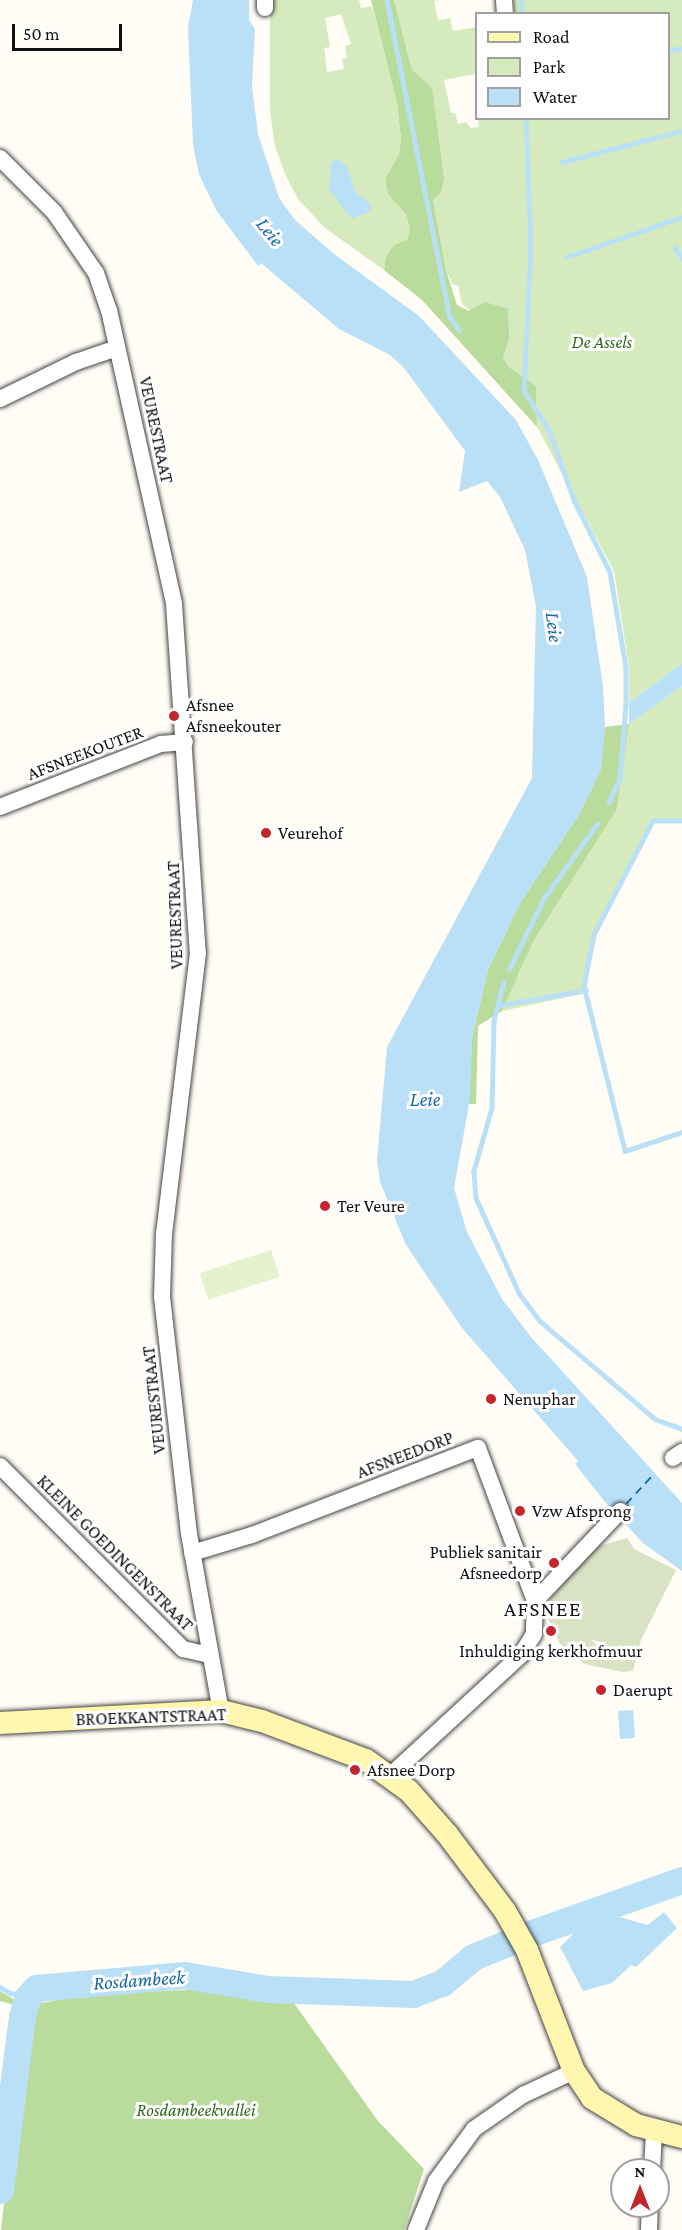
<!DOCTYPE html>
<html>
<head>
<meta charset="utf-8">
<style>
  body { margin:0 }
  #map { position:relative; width:682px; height:2230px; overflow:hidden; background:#fffdf5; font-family:"Crimson Pro",serif }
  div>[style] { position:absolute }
  .green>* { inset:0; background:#d5ebbd }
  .forest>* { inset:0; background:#b9dc9c }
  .cemetery>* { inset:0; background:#d9e3c4 }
  .pitch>* { inset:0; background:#e6f2cf; transform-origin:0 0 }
  .water>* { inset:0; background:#b9e0f7; transform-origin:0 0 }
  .stream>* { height:4.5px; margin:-2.25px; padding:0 2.25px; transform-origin:2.25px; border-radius:2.25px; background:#b9e0f7 }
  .river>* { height:27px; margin:-13.5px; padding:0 13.5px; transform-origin:13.5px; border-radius:13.5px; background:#b9e0f7 }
  .ferry>* { height:1.5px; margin-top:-0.75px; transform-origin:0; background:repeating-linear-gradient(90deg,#1768a6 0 8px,transparent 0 14px) }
  .roads { filter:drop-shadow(0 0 2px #444) drop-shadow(0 0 2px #444) }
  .street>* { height:16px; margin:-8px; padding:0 8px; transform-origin:8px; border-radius:8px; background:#fff }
  .secondary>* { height:22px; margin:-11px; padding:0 11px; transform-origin:11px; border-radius:11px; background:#fff6b0 }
  .dots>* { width:16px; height:16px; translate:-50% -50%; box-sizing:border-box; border:3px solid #fff; border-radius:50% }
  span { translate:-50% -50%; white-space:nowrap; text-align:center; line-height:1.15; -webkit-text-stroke:6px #fff; paint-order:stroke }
  .park-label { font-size:18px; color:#2f6b1f; font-style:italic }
  .street-label { font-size:18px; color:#111 }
  .poi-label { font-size:18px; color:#111 }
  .left { translate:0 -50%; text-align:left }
  .right { translate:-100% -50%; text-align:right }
  .water-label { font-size:20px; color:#1768a6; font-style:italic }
  .quarter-label { font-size:21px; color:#111; letter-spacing:1.5px }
  .legend { position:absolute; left:475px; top:12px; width:195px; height:108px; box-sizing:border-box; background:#fff; border:2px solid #a0a0a0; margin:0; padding:8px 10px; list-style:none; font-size:18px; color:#111 }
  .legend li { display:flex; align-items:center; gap:12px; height:30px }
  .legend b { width:30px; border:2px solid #a0a0a0 }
  .north { position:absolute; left:610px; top:2158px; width:60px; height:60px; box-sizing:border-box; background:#fff; border:2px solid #a0a0a0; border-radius:50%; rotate:0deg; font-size:16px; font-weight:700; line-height:24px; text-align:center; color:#111 }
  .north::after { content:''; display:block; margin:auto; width:21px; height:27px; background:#c4262e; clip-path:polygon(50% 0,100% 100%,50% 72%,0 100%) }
  .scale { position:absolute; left:12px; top:24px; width:110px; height:27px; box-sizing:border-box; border:3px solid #111; border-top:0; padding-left:8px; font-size:18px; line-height:21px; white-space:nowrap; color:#111; -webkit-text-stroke:4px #fff; paint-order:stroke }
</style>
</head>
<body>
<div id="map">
  <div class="green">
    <i style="clip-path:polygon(evenodd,270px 0,359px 0,361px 8px,372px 6px,397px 103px,401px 139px,399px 154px,385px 179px,388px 194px,406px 214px,410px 229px,407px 240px,394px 245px,386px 256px,384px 270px,325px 228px,298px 199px,286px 176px,275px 147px,270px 111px,270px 0,341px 14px,351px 44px,345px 46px,347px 58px,342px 59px,344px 69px,327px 72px,324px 48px,330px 47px,325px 18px,341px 14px)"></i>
    <i style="clip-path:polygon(394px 0,439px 0,434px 1px,438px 20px,450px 18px,453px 31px,476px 27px,476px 74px,444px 80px,451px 113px,455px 113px,458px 124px,466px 122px,471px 128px,479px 127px,478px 120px,487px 118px,668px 118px,668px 14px,515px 13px,514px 0,682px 0,682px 663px,629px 703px,629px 668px,614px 571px,537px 427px,536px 386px,510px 368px,503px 358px,509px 340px,462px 304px,458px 285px,453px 285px,446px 270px,433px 200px,441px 193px,434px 103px,412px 70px)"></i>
    <i style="clip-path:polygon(682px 686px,682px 822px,653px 822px,594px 937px,586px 993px,502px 1011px,533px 942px,617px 809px,629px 724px)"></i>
  </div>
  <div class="forest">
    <i style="clip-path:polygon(371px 0,394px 0,412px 70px,432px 88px,444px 178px,441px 193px,433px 200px,446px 270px,457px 305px,469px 311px,485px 302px,508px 309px,509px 340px,503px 358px,510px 368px,536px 386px,537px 427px,422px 300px,384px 270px,386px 256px,394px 245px,407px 240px,410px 229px,406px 214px,388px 194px,385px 179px,399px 154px,401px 139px,397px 103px)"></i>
    <i style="clip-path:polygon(629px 724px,617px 809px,533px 942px,502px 1011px,478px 1026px,476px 1104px,469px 1104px,472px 1038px,488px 969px,520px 903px,580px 813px,600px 770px,605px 727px)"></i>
    <i style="clip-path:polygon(235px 1988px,286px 1992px,378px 2121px,424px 2169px,404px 2230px,1px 2230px,26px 2008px,0 2001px,0 1991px,25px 2006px,91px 1994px)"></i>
  </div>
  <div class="cemetery">
    <i style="clip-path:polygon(627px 1538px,634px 1549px,676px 1570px,641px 1640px,633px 1671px,623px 1672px,584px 1664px,560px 1644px,546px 1615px,550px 1599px,593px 1548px)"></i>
  </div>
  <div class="pitch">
    <i style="left:271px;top:1250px;width:28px;height:75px;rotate:72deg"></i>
  </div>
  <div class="water">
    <i style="clip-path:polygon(193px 0,249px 0,249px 20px,255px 29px,252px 87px,258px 134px,279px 198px,295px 220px,334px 254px,419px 316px,516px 420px,538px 460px,587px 577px,603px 687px,605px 727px,601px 770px,580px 813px,520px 903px,488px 969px,472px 1038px,470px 1099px,454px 1188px,467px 1232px,502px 1299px,531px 1337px,682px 1503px,682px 1571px,643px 1543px,605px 1502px,575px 1464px,578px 1461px,462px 1328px,406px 1245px,380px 1182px,377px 1160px,387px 1047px,532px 778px,536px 606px,525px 550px,500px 497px,487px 481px,459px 492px,465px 451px,404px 368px,390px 355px,339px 329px,261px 263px,258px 266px,216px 210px,199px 174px,193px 145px,188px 28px)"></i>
    <i style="clip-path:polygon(337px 159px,347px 167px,355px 191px,371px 205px,370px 211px,352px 219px,329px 190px,331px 163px)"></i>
    <i style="clip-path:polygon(682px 663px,682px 686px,629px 724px,629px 703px)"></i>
    <i style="left:633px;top:1710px;width:28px;height:15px;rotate:86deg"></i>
    <i style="clip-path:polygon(664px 1912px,677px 1928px,636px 1967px,631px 1965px,612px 1983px,583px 1991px,560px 1947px,573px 1934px,572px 1928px,607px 1914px,609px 1919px,619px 1917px,648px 1925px)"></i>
  </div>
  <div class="stream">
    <i style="left:387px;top:0;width:323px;rotate:78.8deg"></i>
    <i style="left:450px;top:317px;width:16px;rotate:55deg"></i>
    <i style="left:521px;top:0;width:14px;rotate:86deg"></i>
    <i style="left:668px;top:51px;width:14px;rotate:-12deg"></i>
    <i style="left:526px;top:118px;width:129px;rotate:87.8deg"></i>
    <i style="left:531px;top:247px;width:143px;rotate:92.8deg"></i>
    <i style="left:524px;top:390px;width:49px;rotate:58.2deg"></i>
    <i style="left:550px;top:432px;width:72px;rotate:70.6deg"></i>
    <i style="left:574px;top:500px;width:80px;rotate:63.4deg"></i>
    <i style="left:610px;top:572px;width:97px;rotate:80.5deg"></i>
    <i style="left:626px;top:668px;width:36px;rotate:90deg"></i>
    <i style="left:626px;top:704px;width:75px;rotate:94.6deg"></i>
    <i style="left:620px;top:779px;width:26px;rotate:115deg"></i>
    <i style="left:562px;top:162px;width:124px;rotate:-14.5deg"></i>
    <i style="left:675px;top:247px;width:13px;rotate:58deg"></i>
    <i style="left:567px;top:257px;width:122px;rotate:-19.2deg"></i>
    <i style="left:682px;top:821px;width:29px;rotate:180deg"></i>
    <i style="left:653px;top:821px;width:128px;rotate:117.4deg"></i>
    <i style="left:594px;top:935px;width:52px;rotate:101.1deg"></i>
    <i style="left:584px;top:986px;width:170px;rotate:76deg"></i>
    <i style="left:625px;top:1151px;width:60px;rotate:-18.4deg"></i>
    <i style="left:509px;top:969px;width:79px;rotate:-63.8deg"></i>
    <i style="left:544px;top:898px;width:91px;rotate:-54.4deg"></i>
    <i style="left:504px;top:982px;width:40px;rotate:104.4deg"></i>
    <i style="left:494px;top:1021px;width:87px;rotate:91.3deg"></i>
    <i style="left:492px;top:1108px;width:66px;rotate:105.9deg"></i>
    <i style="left:474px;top:1171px;width:27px;rotate:86deg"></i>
    <i style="left:476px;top:1198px;width:104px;rotate:65.6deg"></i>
    <i style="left:519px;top:1293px;width:35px;rotate:53deg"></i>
    <i style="left:540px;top:1321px;width:151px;rotate:40.4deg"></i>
    <i style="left:655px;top:1419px;width:29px;rotate:20deg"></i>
    <i style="left:502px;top:1005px;width:85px;rotate:-10.1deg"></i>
    <i style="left:588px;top:1913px;width:9px;rotate:69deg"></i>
    <i style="left:0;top:1987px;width:12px;rotate:31deg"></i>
    <i style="left:10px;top:1993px;width:19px;rotate:9deg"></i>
  </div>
  <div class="river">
    <i style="left:532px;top:1933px;width:159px;rotate:-19.5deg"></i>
    <i style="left:0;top:2190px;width:174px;rotate:-82.8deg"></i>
    <i style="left:22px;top:2017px;width:20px;rotate:-75deg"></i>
    <i style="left:27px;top:1998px;width:13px;rotate:-48deg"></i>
    <i style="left:36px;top:1988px;width:149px;rotate:-5deg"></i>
    <i style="left:184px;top:1975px;width:85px;rotate:9.5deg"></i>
    <i style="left:268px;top:1989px;width:145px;rotate:2deg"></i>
    <i style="left:413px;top:1994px;width:31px;rotate:-21deg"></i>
    <i style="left:442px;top:1983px;width:40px;rotate:-40deg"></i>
    <i style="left:473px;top:1957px;width:37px;rotate:-22deg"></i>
  </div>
  <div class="ferry">
    <i style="left:626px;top:1504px;width:41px;rotate:-47deg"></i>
  </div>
  <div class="roads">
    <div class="street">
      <i style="left:504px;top:0;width:14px;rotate:86deg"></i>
      <i style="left:265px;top:8px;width:8px;rotate:-90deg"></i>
      <i style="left:0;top:158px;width:76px;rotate:45deg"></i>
      <i style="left:54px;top:212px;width:74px;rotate:55.5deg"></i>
      <i style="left:96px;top:273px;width:39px;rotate:71deg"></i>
      <i style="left:109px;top:310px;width:301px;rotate:77.5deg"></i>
      <i style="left:174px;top:604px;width:350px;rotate:86.1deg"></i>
      <i style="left:198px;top:953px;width:282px;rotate:96.9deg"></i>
      <i style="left:164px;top:1233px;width:64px;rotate:91.8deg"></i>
      <i style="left:162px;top:1297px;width:239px;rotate:83.5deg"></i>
      <i style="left:189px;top:1534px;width:180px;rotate:79.8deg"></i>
      <i style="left:0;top:399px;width:85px;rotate:-26deg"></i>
      <i style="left:76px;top:362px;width:43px;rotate:-18.9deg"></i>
      <i style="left:0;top:807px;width:173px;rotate:-21.4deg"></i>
      <i style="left:161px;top:744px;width:24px;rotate:-5deg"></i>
      <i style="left:673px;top:1458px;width:11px;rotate:-34deg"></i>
      <i style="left:0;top:1466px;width:259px;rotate:45deg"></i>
      <i style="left:183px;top:1649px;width:27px;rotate:13deg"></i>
      <i style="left:192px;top:1553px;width:63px;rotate:-16.7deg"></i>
      <i style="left:252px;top:1535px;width:242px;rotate:-21.1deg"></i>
      <i style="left:478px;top:1448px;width:163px;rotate:69.6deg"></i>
      <i style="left:535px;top:1601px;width:33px;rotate:92deg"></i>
      <i style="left:534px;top:1634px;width:25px;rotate:122deg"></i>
      <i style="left:521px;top:1655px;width:177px;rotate:137.3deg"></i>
      <i style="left:535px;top:1601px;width:124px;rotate:-46.6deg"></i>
      <i style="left:652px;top:2170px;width:39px;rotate:-87deg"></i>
      <i style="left:416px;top:2230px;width:53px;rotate:-67.8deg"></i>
      <i style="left:436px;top:2181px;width:64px;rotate:-53.8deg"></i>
      <i style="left:474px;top:2129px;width:60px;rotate:-34.8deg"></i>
      <i style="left:523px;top:2095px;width:56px;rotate:-25.2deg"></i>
      <i style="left:649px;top:2230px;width:24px;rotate:-88deg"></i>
    </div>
    <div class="secondary">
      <i style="left:0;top:1723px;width:221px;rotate:-3.1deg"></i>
      <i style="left:221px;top:1711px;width:42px;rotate:13.7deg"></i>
      <i style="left:262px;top:1721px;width:111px;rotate:20.6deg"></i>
      <i style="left:366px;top:1760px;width:53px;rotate:35.8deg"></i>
      <i style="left:409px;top:1791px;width:57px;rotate:48.5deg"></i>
      <i style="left:447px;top:1834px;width:96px;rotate:53deg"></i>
      <i style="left:505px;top:1911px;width:45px;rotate:60.6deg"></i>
      <i style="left:527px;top:1950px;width:130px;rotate:68.8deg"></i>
      <i style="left:574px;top:2071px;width:32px;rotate:56deg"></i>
      <i style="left:592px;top:2098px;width:52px;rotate:31.5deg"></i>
      <i style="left:636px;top:2125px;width:48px;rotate:14.6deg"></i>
    </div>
  </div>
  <div class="dots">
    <i style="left:174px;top:716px;background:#c4262e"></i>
    <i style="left:266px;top:833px;background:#c4262e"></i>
    <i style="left:325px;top:1206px;background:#c4262e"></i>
    <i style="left:491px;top:1399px;background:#c4262e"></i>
    <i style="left:520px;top:1511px;background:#c4262e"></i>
    <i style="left:554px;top:1563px;background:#c4262e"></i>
    <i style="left:551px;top:1631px;background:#c4262e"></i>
    <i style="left:601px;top:1690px;background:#c4262e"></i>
    <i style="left:355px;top:1770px;background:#c4262e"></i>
  </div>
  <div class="park-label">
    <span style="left:602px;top:342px">De Assels</span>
    <span style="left:196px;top:2110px">Rosdambeekvallei</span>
  </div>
  <div class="street-label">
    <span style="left:156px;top:430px;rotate:78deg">VEURESTRAAT</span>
    <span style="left:85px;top:753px;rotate:-21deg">AFSNEEKOUTER</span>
    <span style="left:175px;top:915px;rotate:-92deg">VEURESTRAAT</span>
    <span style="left:154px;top:1400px;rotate:-96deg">VEURESTRAAT</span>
    <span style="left:405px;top:1455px;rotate:-21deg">AFSNEEDORP</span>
    <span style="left:115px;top:1553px;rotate:45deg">KLEINE GOEDINGENSTRAAT</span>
    <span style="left:151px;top:1717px;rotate:-2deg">BROEKKANTSTRAAT</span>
  </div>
  <div class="poi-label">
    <span class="left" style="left:186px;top:716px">Afsnee<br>Afsneekouter</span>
    <span class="left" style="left:278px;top:833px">Veurehof</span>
    <span class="left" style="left:337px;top:1206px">Ter Veure</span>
    <span class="left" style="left:503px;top:1399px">Nenuphar</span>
    <span class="left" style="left:532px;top:1511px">Vzw Afsprong</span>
    <span class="right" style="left:542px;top:1563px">Publiek sanitair<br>Afsneedorp</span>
    <span style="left:551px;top:1651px">Inhuldiging kerkhofmuur</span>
    <span class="left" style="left:613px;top:1690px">Daerupt</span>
    <span class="left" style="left:367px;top:1770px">Afsnee Dorp</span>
  </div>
  <div class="water-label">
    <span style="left:270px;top:232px;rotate:51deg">Leie</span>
    <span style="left:554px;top:627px;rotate:83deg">Leie</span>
    <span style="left:425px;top:1099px">Leie</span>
    <span style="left:139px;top:1980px;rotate:-4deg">Rosdambeek</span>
  </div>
  <div class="quarter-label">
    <span style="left:543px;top:1609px">AFSNEE</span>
  </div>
  <ul class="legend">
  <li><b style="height:8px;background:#fff6b0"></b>Road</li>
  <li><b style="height:16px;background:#d5ebbd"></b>Park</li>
  <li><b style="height:16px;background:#b9e0f7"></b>Water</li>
  </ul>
  <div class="north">N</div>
  <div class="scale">50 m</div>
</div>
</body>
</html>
